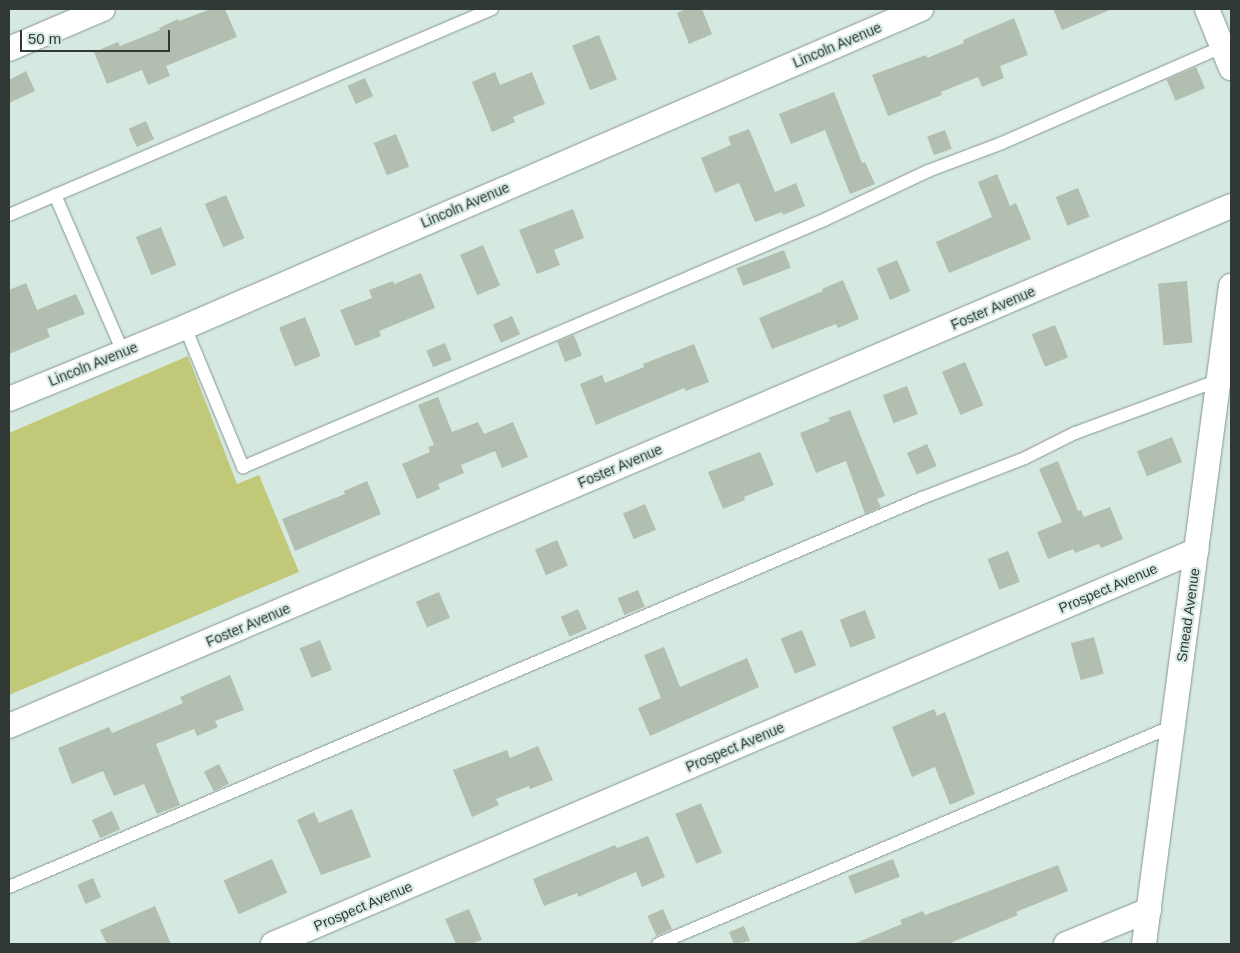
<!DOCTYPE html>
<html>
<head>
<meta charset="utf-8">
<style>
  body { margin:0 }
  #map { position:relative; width:1240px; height:953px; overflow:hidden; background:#d6e9e1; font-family:Helvetica,sans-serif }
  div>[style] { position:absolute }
  .green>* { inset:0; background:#c1c978 }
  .building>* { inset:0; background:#b2beb0; transform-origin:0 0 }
  .roads { filter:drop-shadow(0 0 1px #84968f) drop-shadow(0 0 1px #84968f) }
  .lane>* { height:12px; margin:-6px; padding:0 6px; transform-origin:6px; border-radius:6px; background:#fff }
  .street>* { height:24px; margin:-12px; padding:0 12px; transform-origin:12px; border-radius:12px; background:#fff }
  span { translate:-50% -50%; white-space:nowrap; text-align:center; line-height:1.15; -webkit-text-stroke:4px #d6e9e1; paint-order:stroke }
  .street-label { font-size:14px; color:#313936 }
  .frame { position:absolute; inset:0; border:10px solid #313936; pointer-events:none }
  .scale { position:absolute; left:20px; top:30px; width:150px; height:22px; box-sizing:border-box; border:2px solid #313936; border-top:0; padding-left:6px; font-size:15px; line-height:18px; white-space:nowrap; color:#313936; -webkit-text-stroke:4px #d6e9e1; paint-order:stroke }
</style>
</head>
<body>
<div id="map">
  <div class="green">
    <i style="clip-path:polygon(188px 356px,237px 484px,259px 475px,299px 572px,9px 695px,9px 433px)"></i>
  </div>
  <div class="building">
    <i style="clip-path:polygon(211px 9px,225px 9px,237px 37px,166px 66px,170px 76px,148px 85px,142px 70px,107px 84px,94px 52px,118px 42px,120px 46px,160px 30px,159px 28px,178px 19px,179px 21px)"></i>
    <i style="clip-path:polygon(686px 9px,702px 9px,712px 34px,689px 44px,677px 13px)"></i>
    <i style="clip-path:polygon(1053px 9px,1112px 9px,1062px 30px)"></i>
    <i style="clip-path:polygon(1014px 18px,1028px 55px,1000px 66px,1004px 78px,982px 87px,978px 77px,941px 92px,942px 95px,888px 116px,872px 75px,926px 55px,927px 58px,964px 43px,963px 40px)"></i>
    <i style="left:599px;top:35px;width:48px;height:29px;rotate:68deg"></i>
    <i style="left:1196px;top:67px;width:23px;height:32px;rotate:67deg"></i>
    <i style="clip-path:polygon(26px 71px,35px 91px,9px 103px,9px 80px)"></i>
    <i style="clip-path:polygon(495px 72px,500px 85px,532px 72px,545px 104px,513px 117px,515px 122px,492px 132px,472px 82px)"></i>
    <i style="left:365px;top:78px;width:20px;height:19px;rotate:66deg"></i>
    <i style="clip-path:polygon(834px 92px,862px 163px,865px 162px,875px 184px,850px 194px,825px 130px,791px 144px,779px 114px)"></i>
    <i style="left:146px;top:121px;width:20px;height:19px;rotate:66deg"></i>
    <i style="clip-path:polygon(749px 129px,775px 192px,796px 183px,805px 206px,783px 215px,782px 212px,755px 222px,739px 183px,715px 193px,701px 158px,731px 145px,728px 137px)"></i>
    <i style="left:945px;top:130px;width:20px;height:19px;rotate:70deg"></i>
    <i style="left:396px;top:134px;width:35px;height:24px;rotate:68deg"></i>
    <i style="clip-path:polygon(997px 174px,1010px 206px,1016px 203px,1031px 239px,949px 273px,936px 242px,992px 217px,978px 182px)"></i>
    <i style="left:1078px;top:188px;width:31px;height:24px;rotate:68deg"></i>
    <i style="left:226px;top:195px;width:47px;height:23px;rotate:67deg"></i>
    <i style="clip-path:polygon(573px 209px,584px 238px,554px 250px,560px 265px,537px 274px,519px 230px)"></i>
    <i style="left:161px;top:227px;width:41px;height:27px;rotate:68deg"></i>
    <i style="left:483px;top:245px;width:44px;height:25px;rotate:67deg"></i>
    <i style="left:784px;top:250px;width:19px;height:51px;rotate:69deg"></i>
    <i style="left:897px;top:260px;width:34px;height:22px;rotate:67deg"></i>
    <i style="clip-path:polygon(421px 273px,435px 308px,379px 331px,381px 336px,355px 346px,340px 310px,372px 298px,369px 290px,393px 281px,394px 284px)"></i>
    <i style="clip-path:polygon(843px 280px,859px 319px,838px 328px,836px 324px,772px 349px,759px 318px,823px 291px,822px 289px)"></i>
    <i style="left:1187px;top:281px;width:62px;height:29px;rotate:85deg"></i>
    <i style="clip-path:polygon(26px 283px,37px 310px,76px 294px,85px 314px,47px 329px,50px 337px,9px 354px,9px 290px)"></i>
    <i style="left:512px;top:316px;width:20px;height:21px;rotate:66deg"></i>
    <i style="left:305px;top:317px;width:42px;height:28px;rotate:68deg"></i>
    <i style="left:1055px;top:325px;width:35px;height:25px;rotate:68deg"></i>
    <i style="left:574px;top:335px;width:22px;height:18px;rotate:69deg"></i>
    <i style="left:445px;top:343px;width:18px;height:20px;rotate:68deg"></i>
    <i style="clip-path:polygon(694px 344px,709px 382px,686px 391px,684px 388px,596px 425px,580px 384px,602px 375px,605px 383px,644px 367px,643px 364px)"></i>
    <i style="left:965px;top:362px;width:47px;height:25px;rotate:67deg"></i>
    <i style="left:907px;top:386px;width:30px;height:26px;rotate:69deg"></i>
    <i style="clip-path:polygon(438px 397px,452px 432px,478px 422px,484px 434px,513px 422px,528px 457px,502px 468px,495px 451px,461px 465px,464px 473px,438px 484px,440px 489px,417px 499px,402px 464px,430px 452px,428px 447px,434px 445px,418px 405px)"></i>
    <i style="clip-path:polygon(850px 410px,885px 496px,877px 499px,881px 507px,865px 514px,846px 461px,816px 473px,800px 433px,830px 421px,828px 418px)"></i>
    <i style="left:1172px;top:437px;width:27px;height:38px;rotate:68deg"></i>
    <i style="left:927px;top:444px;width:24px;height:22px;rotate:66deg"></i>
    <i style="clip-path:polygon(760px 452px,774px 485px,744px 497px,745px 500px,723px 509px,708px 472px)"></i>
    <i style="clip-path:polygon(1058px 461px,1078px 511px,1081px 510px,1084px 517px,1110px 507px,1123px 539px,1101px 548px,1099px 544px,1075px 553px,1073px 549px,1048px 559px,1037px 532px,1062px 522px,1039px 469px)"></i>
    <i style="clip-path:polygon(367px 481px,381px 514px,295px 551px,282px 519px,345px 494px,344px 491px)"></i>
    <i style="left:645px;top:504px;width:28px;height:24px;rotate:67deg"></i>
    <i style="left:557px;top:540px;width:28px;height:24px;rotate:67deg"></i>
    <i style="left:1008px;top:551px;width:33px;height:22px;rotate:69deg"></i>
    <i style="left:638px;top:590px;width:18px;height:22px;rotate:68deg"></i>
    <i style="left:439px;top:592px;width:28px;height:25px;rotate:67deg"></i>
    <i style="left:578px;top:609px;width:22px;height:19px;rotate:66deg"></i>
    <i style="left:865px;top:610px;width:30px;height:27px;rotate:69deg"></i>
    <i style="left:802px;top:630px;width:38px;height:23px;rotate:68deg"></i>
    <i style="left:1094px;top:637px;width:38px;height:24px;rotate:75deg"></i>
    <i style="left:320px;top:640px;width:32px;height:22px;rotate:68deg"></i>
    <i style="clip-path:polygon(664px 647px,680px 687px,747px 658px,759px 687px,650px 736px,638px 708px,661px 698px,644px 655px)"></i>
    <i style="clip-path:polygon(230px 675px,244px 710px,215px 721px,218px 727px,197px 736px,194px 729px,156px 744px,180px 805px,157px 814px,144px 784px,114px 796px,103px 771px,72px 784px,58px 748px,109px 727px,112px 733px,153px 716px,183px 703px,180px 697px)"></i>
    <i style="clip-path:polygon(934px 709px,937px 716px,945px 712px,975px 794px,950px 805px,935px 767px,912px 777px,892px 727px)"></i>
    <i style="clip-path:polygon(538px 746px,553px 780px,530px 789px,529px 786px,496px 799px,499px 805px,472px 817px,453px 770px,507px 750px,510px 758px)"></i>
    <i style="left:219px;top:764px;width:22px;height:17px;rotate:63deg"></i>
    <i style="left:701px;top:803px;width:54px;height:28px;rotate:67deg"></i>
    <i style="clip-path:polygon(352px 809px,371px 857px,321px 875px,297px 820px,314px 812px,319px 823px)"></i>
    <i style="left:112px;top:811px;width:20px;height:22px;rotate:66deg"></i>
    <i style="clip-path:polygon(648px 836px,665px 877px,642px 887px,636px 872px,578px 897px,577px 893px,544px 906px,533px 879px,615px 845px,617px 848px)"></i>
    <i style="left:272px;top:859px;width:37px;height:53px;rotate:66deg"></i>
    <i style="left:893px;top:859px;width:19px;height:48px;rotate:69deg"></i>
    <i style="clip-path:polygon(1058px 865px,1068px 891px,1016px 912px,1018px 915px,948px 944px,853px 944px,902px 924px,900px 920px,923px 911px,925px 915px)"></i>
    <i style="left:93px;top:878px;width:21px;height:17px;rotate:67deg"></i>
    <i style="clip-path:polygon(155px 906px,171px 944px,107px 944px,100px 930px)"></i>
    <i style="clip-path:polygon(469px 909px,482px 940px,471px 944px,456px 944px,445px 919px)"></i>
    <i style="left:663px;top:909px;width:22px;height:17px;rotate:66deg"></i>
    <i style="clip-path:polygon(744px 926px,750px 941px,734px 944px,729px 932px)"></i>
  </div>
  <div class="roads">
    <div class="lane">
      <i style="left:55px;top:195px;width:171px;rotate:66.6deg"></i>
      <i style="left:9px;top:215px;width:525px;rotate:-23.1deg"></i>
      <i style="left:185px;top:327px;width:152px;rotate:67.5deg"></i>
      <i style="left:243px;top:467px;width:631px;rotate:-23.03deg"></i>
      <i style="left:824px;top:220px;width:115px;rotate:-25.2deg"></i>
      <i style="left:928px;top:171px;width:79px;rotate:-20.7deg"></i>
      <i style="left:1002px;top:143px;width:240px;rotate:-23.6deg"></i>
      <i style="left:9px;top:887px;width:992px;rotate:-23.08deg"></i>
      <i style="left:922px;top:498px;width:110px;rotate:-21.2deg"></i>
      <i style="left:1025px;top:458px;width:56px;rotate:-26.6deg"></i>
      <i style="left:1075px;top:433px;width:153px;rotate:-20.2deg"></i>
      <i style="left:658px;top:944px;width:559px;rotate:-22.94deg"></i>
    </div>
    <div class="street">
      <i style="left:1207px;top:9px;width:64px;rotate:67.9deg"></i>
      <i style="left:9px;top:49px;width:102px;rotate:-23.1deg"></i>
      <i style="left:9px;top:399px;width:190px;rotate:-22.2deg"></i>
      <i style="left:185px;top:327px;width:802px;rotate:-23.37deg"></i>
      <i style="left:9px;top:726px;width:1328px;rotate:-23.05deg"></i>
      <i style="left:273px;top:944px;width:1004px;rotate:-23.09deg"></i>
      <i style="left:1066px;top:944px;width:90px;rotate:-22.3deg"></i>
      <i style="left:1144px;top:944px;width:664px;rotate:-82.47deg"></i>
    </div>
  </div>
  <div class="street-label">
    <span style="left:837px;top:45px;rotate:-23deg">Lincoln Avenue</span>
    <span style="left:465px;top:205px;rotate:-23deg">Lincoln Avenue</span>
    <span style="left:993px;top:308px;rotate:-23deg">Foster Avenue</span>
    <span style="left:93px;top:364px;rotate:-22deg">Lincoln Avenue</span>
    <span style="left:620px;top:466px;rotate:-23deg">Foster Avenue</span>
    <span style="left:1108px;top:588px;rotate:-23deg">Prospect Avenue</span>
    <span style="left:1188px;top:615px;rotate:-82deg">Smead Avenue</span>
    <span style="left:248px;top:625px;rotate:-23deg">Foster Avenue</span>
    <span style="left:735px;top:747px;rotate:-23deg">Prospect Avenue</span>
    <span style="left:363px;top:906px;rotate:-23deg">Prospect Avenue</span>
  </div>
  <div class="frame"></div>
  <div class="scale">50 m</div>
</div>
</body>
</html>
